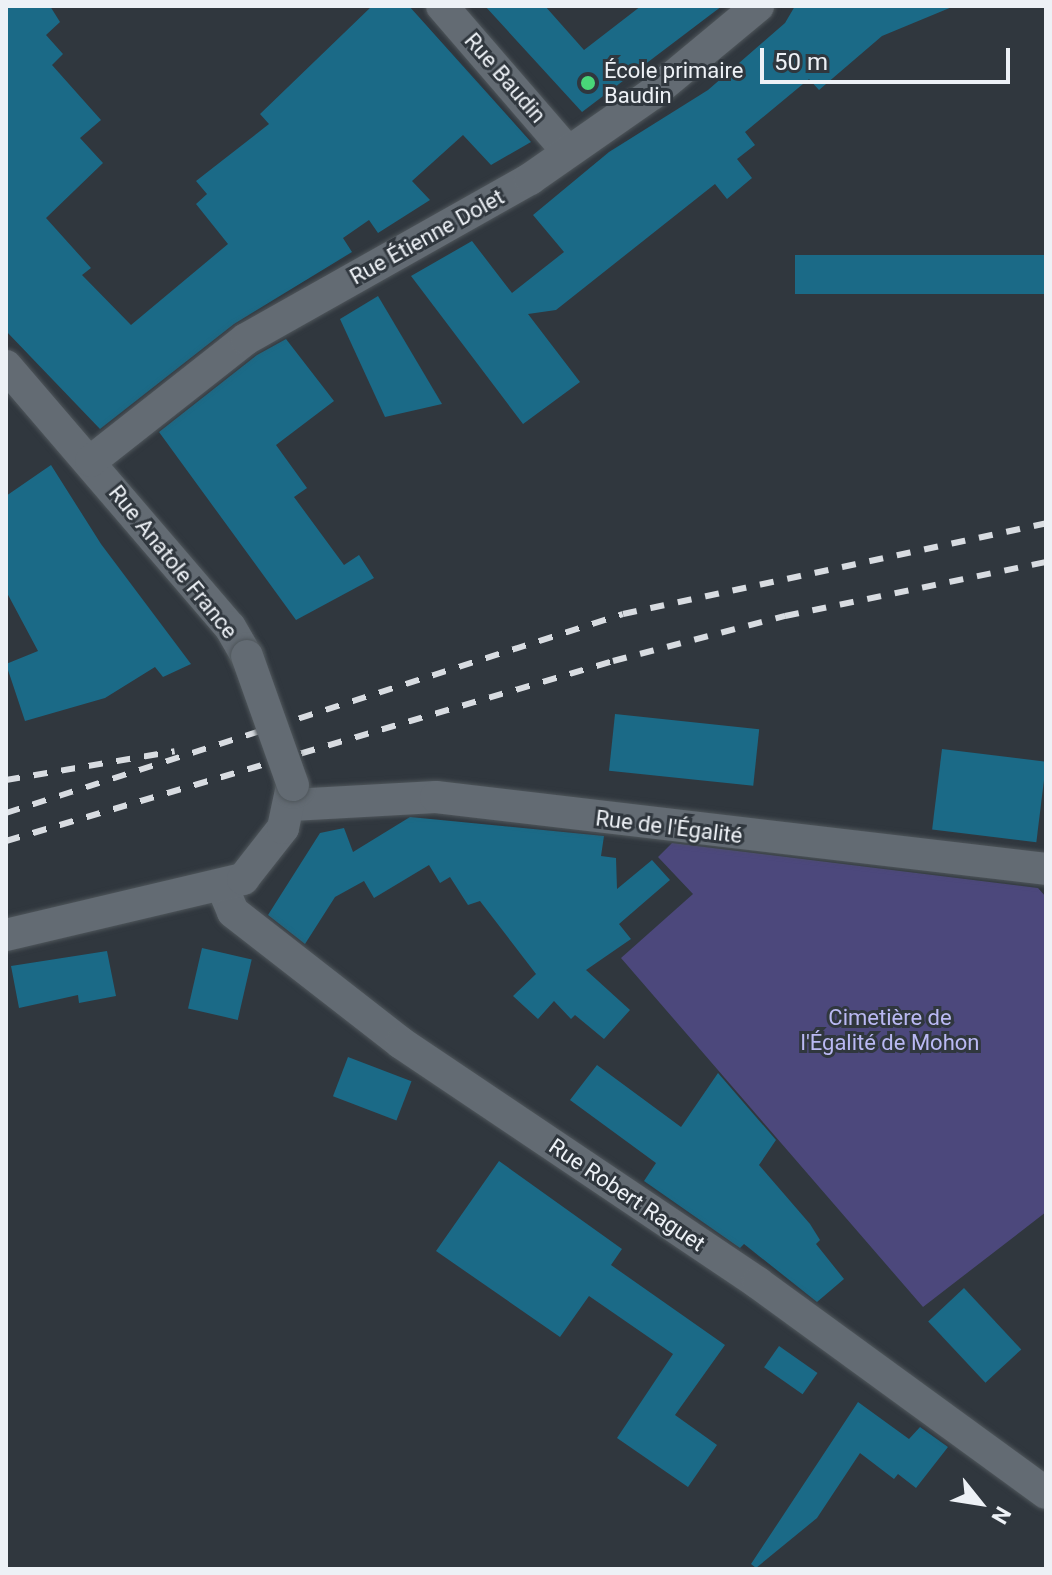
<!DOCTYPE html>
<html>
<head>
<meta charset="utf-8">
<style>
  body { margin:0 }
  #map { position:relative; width:1052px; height:1575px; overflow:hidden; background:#30373e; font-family:Roboto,sans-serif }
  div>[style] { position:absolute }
  .green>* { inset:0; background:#4c487c }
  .building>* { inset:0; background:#1b6a87; transform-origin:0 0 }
  .roads { filter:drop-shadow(0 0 2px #4f565b) drop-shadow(0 0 2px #4f565b) }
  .minor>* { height:32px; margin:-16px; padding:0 16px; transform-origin:16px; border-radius:16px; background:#636b73 }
  .rail>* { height:6px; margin-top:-3px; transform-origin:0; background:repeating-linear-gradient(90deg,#d8dce1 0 14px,transparent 0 28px) }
  .bridges { filter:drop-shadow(0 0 2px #4f565b) drop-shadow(0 0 2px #4f565b) }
  .minor-bridge>* { height:32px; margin:-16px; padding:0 16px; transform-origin:16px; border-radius:16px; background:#636b73 }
  .dots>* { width:22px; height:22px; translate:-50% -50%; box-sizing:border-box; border:4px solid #30373e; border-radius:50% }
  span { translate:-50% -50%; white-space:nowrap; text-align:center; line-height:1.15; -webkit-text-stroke:6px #30373e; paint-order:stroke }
  .poi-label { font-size:22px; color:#edf1f6 }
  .left { translate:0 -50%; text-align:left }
  .street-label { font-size:22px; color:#edf1f6 }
  .park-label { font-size:22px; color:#bab9f3 }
  .frame { position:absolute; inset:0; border:8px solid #edf1f6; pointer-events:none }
  .north { position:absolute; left:940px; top:1463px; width:80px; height:80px; -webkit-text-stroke:6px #30373e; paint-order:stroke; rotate:120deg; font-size:22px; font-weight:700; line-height:32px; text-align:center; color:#edf1f6 }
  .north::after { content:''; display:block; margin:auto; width:28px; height:36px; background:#edf1f6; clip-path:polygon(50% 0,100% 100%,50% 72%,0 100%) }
  .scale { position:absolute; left:760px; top:48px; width:250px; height:36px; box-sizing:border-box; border:4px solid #edf1f6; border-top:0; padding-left:10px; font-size:24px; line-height:28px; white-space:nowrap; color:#edf1f6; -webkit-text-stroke:6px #30373e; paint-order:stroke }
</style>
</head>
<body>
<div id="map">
  <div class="green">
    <i style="clip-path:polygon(672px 843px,1038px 888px,1046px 897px,1046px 1212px,923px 1307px,621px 958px,693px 894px,658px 857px)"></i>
  </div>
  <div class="building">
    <i style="clip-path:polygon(6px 6px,50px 6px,60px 22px,46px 35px,63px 54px,52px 65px,101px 120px,80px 138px,103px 163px,46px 218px,91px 268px,82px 275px,131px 325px,228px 244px,196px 204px,207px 194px,196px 181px,269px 124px,260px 114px,372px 6px,409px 6px,531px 142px,491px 165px,463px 135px,412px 181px,430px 200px,378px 233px,369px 220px,343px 238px,352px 252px,234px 324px,100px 429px,6px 331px)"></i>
    <i style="clip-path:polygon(485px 6px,545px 6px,584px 50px,641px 6px,722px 6px,582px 112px)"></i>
    <i style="clip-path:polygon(795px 6px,952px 7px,882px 36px,819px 90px,809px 79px,745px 132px,755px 145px,737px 159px,752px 178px,727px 199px,715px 184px,556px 310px,528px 314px,580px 382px,523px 424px,411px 276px,472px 241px,512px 293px,564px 252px,533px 215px,609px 152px,708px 90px,785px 23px)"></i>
    <i style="left:1046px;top:255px;width:39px;height:251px;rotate:90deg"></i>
    <i style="clip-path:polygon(378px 296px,442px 404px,385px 417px,340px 319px)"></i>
    <i style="clip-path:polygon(286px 339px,334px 401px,276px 445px,307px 488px,294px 497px,344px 565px,359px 555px,374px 578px,296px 620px,159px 432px,257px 355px)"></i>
    <i style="clip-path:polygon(51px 465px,101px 544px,191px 664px,163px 677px,155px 667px,105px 698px,25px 721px,6px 664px,38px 651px,6px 591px,6px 496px)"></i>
    <i style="left:615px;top:714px;width:145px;height:57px;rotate:6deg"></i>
    <i style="left:942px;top:749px;width:105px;height:81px;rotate:7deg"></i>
    <i style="clip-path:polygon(410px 817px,604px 836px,601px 856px,616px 858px,617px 889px,652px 860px,670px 880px,619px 924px,631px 939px,586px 970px,630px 1010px,604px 1039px,575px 1015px,571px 1019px,554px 1001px,538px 1019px,513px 996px,536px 974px,480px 901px,468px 905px,450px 877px,440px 883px,429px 865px,374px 898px,364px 881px,335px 897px,305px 944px,268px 915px,320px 833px,344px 828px,353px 852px)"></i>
    <i style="left:202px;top:948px;width:51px;height:62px;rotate:13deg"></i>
    <i style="clip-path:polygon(107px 951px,116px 996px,79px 1003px,78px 995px,19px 1008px,11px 966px)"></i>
    <i style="left:348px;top:1057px;width:68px;height:42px;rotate:21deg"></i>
    <i style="clip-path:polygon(597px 1065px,681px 1127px,718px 1073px,776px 1140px,759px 1165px,810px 1224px,820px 1240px,816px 1244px,844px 1279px,817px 1302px,744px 1244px,740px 1248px,644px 1181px,656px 1163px,570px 1100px)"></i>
    <i style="clip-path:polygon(499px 1161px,622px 1249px,611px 1265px,725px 1345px,675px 1415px,717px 1445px,688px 1487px,617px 1438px,673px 1354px,589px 1296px,560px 1337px,436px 1251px)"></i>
    <i style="left:964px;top:1288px;width:84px;height:49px;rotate:47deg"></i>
    <i style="left:779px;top:1346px;width:47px;height:26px;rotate:35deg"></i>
    <i style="clip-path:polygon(858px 1402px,909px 1439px,920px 1427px,948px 1447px,916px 1488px,898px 1474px,894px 1479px,860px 1453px,817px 1518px,756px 1568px,751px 1564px)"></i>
  </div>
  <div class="roads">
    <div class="minor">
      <i style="left:442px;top:6px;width:191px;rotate:49.2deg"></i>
      <i style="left:6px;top:366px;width:344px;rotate:49.4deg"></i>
      <i style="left:230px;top:627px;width:34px;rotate:60deg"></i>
      <i style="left:91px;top:461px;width:197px;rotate:-38.2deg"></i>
      <i style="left:246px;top:339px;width:326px;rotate:-29.4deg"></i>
      <i style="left:530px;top:179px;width:149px;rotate:-34.9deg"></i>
      <i style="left:652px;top:94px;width:138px;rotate:-39.7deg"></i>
      <i style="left:292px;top:805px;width:144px;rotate:-3.2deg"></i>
      <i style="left:436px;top:797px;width:614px;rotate:6.73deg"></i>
      <i style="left:222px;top:886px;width:28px;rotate:67deg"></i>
      <i style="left:233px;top:912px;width:213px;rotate:37.9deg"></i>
      <i style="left:401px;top:1043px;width:430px;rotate:33.9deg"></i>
      <i style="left:758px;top:1283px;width:356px;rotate:36.1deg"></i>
      <i style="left:6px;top:935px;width:244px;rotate:-13.3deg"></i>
      <i style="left:243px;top:879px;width:65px;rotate:-51.9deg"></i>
      <i style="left:283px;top:828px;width:43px;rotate:-77.9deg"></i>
    </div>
  </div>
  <div class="rail">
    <i style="left:6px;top:780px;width:171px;rotate:-9.7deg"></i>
    <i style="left:6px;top:813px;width:648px;rotate:-17.88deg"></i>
    <i style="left:623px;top:614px;width:433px;rotate:-12.1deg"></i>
    <i style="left:6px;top:841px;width:633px;rotate:-16.52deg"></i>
    <i style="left:613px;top:661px;width:178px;rotate:-14.7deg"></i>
    <i style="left:785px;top:616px;width:267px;rotate:-11.7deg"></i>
  </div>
  <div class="bridges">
    <div class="minor-bridge">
      <i style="left:247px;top:656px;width:137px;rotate:70.4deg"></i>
    </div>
  </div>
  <div class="dots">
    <i style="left:588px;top:83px;background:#49d778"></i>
  </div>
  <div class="poi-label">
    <span class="left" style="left:604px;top:83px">École primaire<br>Baudin</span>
  </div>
  <div class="street-label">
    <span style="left:505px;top:78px;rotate:49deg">Rue Baudin</span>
    <span style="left:427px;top:237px;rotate:-29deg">Rue Étienne Dolet</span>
    <span style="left:173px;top:562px;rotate:51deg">Rue Anatole France</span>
    <span style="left:669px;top:827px;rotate:7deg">Rue de l'Égalité</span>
    <span style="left:627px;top:1195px;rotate:34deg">Rue Robert Raguet</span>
  </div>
  <div class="park-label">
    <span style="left:890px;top:1030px">Cimetière de<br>l'Égalité de Mohon</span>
  </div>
  <div class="frame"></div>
  <div class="north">N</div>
  <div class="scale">50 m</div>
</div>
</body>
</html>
